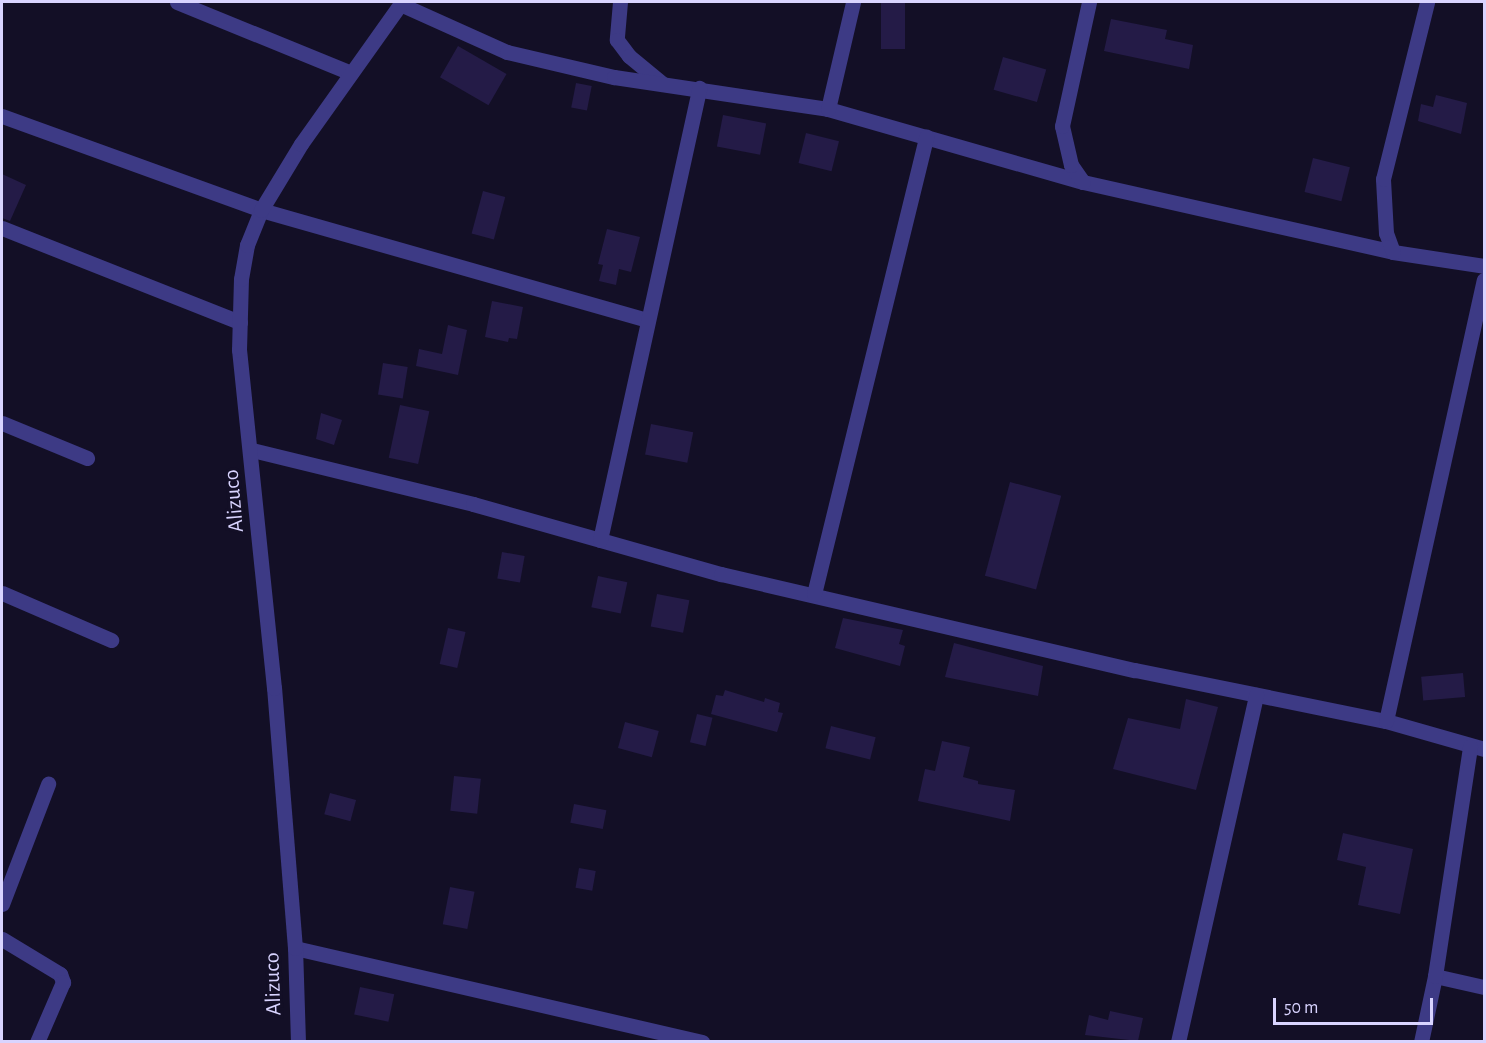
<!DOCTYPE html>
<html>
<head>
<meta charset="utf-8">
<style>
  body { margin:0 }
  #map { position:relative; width:1486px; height:1043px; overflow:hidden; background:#130f26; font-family:"Alegreya Sans",sans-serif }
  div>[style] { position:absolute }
  .building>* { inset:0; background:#241b47; transform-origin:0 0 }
  .street>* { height:15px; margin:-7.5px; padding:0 7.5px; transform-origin:7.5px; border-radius:7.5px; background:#3d3a85 }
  span { translate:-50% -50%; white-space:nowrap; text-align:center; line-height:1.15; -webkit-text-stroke:6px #130f26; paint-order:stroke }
  .street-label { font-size:22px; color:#d9d4ff }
  .frame { position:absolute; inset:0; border:3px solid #d9d4ff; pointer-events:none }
  .scale { position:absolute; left:1273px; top:998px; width:160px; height:27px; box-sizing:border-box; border:3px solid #d9d4ff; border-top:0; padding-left:8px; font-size:18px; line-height:21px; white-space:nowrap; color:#d9d4ff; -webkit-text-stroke:4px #130f26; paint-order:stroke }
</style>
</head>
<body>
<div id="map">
  <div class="building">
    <i style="left:881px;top:2px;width:24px;height:47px"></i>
    <i style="clip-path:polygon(1111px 19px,1167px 30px,1165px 39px,1193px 45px,1189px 69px,1104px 51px)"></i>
    <i style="left:458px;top:46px;width:56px;height:36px;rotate:30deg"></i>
    <i style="left:1003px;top:57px;width:45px;height:34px;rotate:16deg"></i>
    <i style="left:576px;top:83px;width:16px;height:25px;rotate:11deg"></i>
    <i style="clip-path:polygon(1436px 95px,1467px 103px,1461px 134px,1418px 121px,1421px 104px,1433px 107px)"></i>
    <i style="left:723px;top:115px;width:44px;height:32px;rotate:11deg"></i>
    <i style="left:806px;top:133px;width:34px;height:31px;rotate:14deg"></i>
    <i style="left:1313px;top:158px;width:38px;height:35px;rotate:14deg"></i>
    <i style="clip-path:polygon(2px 174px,26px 185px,10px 221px,2px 218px)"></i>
    <i style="left:483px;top:191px;width:23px;height:44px;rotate:15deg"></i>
    <i style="clip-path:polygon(607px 229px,640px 237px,631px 272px,619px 269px,616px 285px,599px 281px,603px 265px,598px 264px)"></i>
    <i style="clip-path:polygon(492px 301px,523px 307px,517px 339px,509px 338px,508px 342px,485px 337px)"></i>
    <i style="clip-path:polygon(448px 325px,467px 330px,458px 375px,416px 366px,419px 349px,442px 354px)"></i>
    <i style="left:383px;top:363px;width:25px;height:32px;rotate:9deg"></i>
    <i style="left:400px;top:405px;width:30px;height:54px;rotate:12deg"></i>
    <i style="clip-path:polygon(321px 413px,342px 420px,334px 445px,316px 439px)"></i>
    <i style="left:651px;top:424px;width:43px;height:31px;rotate:11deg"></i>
    <i style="left:1010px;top:482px;width:53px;height:97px;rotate:15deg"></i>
    <i style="left:502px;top:552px;width:23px;height:27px;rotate:10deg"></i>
    <i style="left:598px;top:576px;width:30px;height:32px;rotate:12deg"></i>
    <i style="left:657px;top:594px;width:33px;height:33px;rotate:11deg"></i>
    <i style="clip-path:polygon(843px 618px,903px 630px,899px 644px,905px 646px,900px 666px,835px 648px)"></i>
    <i style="left:448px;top:628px;width:18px;height:37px;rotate:13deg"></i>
    <i style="clip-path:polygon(954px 643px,1043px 666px,1038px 696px,945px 677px)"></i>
    <i style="left:1463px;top:673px;width:24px;height:42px;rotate:85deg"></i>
    <i style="clip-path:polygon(725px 690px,764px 702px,765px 698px,780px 703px,778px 712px,783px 713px,777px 732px,711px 714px,716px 695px,723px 696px)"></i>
    <i style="clip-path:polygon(1186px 699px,1218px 707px,1196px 790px,1113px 769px,1128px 718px,1180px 729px)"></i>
    <i style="left:697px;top:714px;width:16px;height:29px;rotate:14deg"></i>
    <i style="left:625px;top:722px;width:35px;height:27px;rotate:15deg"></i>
    <i style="left:831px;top:726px;width:46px;height:23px;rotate:14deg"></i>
    <i style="clip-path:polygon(942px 741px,970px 747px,963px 777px,978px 781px,978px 784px,1015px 790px,1010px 821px,918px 801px,925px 769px,935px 771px)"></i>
    <i style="left:454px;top:776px;width:27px;height:35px;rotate:6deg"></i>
    <i style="left:330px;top:793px;width:27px;height:22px;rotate:15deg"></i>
    <i style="left:574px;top:804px;width:33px;height:19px;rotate:11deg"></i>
    <i style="clip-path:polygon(1343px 833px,1413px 849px,1400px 914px,1358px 905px,1366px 867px,1337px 860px)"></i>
    <i style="left:579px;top:868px;width:17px;height:20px;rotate:10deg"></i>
    <i style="left:450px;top:887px;width:25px;height:38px;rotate:11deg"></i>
    <i style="left:360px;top:987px;width:35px;height:28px;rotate:12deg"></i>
    <i style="clip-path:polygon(1110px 1011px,1143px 1018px,1138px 1041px,1085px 1035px,1089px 1015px,1108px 1020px)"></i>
  </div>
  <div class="street">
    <i style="left:177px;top:2px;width:188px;rotate:22.2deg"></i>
    <i style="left:620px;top:2px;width:38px;rotate:95deg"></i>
    <i style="left:617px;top:40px;width:20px;rotate:53deg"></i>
    <i style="left:629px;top:56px;width:44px;rotate:39.5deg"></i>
    <i style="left:400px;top:4px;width:117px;rotate:24.2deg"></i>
    <i style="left:507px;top:52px;width:110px;rotate:13.2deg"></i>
    <i style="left:614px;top:77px;width:216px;rotate:8.5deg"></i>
    <i style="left:828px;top:109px;width:265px;rotate:16deg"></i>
    <i style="left:1083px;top:182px;width:318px;rotate:12.7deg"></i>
    <i style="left:1393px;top:252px;width:92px;rotate:8.7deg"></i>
    <i style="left:828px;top:109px;width:110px;rotate:-76.8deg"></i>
    <i style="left:2px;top:116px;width:276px;rotate:19.9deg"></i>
    <i style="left:261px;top:210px;width:402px;rotate:15.9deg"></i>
    <i style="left:1083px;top:182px;width:21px;rotate:-125deg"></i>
    <i style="left:1071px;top:165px;width:40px;rotate:-103deg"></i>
    <i style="left:1062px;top:126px;width:127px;rotate:-77.7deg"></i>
    <i style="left:2px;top:228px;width:256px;rotate:21.6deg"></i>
    <i style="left:1393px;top:252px;width:20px;rotate:-110deg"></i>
    <i style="left:1386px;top:233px;width:54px;rotate:-93.2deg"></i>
    <i style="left:1383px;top:179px;width:182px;rotate:-76deg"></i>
    <i style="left:2px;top:423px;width:92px;rotate:22.4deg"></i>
    <i style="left:252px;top:450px;width:228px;rotate:13.7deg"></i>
    <i style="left:473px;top:504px;width:258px;rotate:15.8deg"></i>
    <i style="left:721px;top:574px;width:425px;rotate:13.1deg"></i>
    <i style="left:1135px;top:670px;width:256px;rotate:11.5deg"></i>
    <i style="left:1386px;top:721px;width:102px;rotate:15.9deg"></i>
    <i style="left:600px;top:540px;width:463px;rotate:-77.6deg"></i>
    <i style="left:2px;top:593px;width:119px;rotate:23.3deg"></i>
    <i style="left:814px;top:594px;width:471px;rotate:-76.2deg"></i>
    <i style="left:1386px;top:721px;width:452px;rotate:-77.5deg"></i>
    <i style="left:2px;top:904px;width:129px;rotate:-69deg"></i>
    <i style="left:2px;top:939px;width:68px;rotate:31.1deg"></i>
    <i style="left:60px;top:974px;width:9px;rotate:69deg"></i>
    <i style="left:63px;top:982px;width:65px;rotate:113.4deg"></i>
    <i style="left:295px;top:948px;width:418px;rotate:13deg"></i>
    <i style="left:1435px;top:976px;width:50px;rotate:12.7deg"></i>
    <i style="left:298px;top:1042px;width:94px;rotate:-91.8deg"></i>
    <i style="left:295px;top:948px;width:261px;rotate:-94.6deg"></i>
    <i style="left:274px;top:688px;width:340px;rotate:-95.9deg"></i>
    <i style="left:239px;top:350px;width:71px;rotate:-88.4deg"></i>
    <i style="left:241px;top:279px;width:35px;rotate:-80deg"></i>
    <i style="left:247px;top:245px;width:38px;rotate:-68deg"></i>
    <i style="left:261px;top:210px;width:77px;rotate:-58.8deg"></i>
    <i style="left:301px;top:144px;width:174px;rotate:-54.6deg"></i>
    <i style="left:1178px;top:1042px;width:356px;rotate:-77.3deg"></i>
    <i style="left:1421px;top:1042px;width:67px;rotate:-78deg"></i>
    <i style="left:1435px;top:976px;width:232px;rotate:-81.3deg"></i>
  </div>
  <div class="street-label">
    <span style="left:234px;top:501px;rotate:-95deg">Alizuco</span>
    <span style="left:273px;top:984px;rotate:-92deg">Alizuco</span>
  </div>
  <div class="frame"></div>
  <div class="scale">50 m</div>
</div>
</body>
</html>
